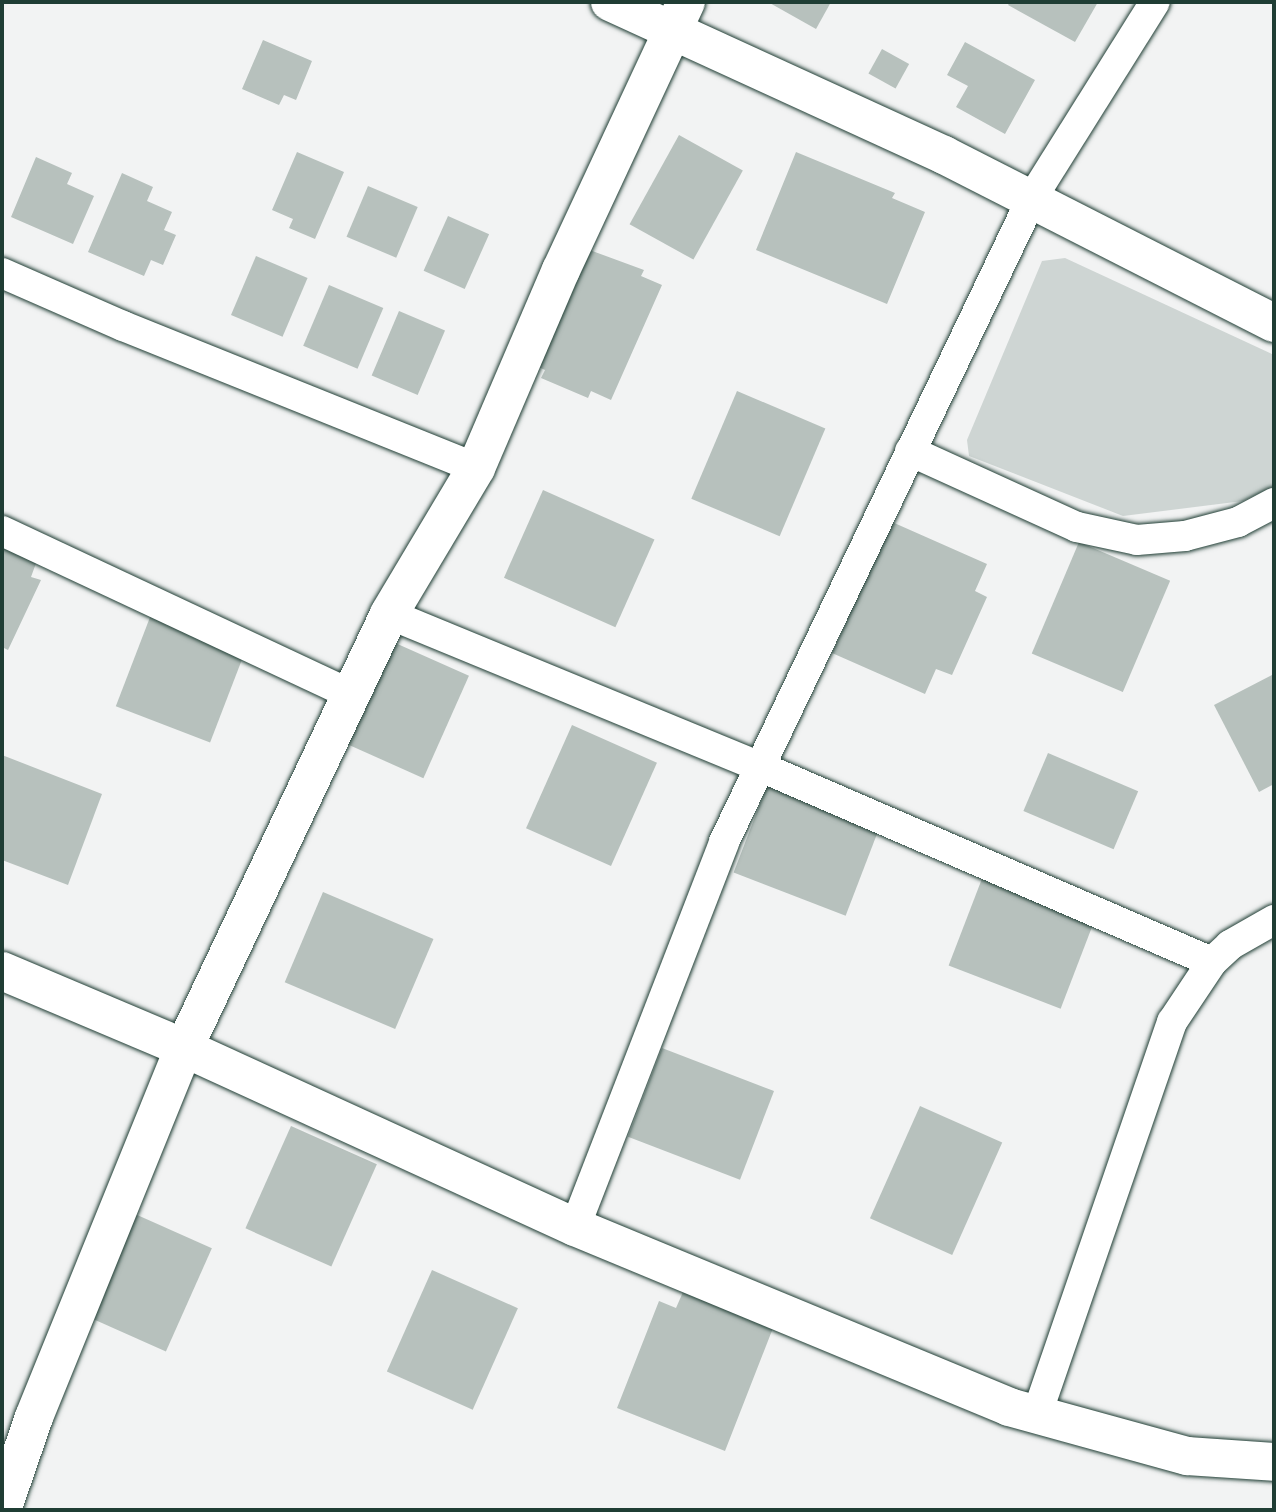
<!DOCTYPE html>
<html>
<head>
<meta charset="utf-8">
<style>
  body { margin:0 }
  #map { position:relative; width:1276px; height:1512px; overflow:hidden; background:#f2f3f3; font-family:Dekko,sans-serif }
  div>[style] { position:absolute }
  .green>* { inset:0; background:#ced5d3 }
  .building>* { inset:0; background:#b7c1bd; transform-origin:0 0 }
  .roads { filter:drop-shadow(0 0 2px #1f3d34) drop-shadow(0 0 2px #1f3d34) }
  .street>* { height:30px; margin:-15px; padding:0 15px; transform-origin:15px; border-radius:15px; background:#fff }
  .secondary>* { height:38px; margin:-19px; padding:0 19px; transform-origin:19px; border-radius:19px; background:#fff }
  span { translate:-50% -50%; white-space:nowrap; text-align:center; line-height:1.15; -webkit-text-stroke:5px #fff; paint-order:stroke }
  .frame { position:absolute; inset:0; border:4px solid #1f3d34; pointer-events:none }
</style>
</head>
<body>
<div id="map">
  <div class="green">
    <i style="clip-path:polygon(1065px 258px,1274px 355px,1274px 486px,1243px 501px,1123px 516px,969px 456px,967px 440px,1042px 261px)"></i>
  </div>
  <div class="building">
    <i style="clip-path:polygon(768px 2px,831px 2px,816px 29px)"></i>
    <i style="clip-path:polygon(1010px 2px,1098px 2px,1075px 42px,1008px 5px)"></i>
    <i style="clip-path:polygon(263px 40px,312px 61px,296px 100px,284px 95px,279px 105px,242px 89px)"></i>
    <i style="clip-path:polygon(965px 42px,1035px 80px,1005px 134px,956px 107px,968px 86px,947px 75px)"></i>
    <i style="left:882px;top:49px;width:31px;height:28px;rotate:29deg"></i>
    <i style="left:679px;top:135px;width:73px;height:102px;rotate:29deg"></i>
    <i style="clip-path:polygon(297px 152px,344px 172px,315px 239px,289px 228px,293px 219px,272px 210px)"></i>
    <i style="clip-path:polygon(796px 152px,895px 193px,892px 198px,925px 212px,887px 304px,756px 250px)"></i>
    <i style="clip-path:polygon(36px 157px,72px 173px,67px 184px,94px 196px,73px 244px,11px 217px)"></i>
    <i style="clip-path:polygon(122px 173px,153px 187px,147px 201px,172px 212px,164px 230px,176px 235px,163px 265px,151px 260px,144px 276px,88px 252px)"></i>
    <i style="left:368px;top:186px;width:54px;height:55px;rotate:23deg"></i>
    <i style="left:448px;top:216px;width:45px;height:60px;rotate:24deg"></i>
    <i style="clip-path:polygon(576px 245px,644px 270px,641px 276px,662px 285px,611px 400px,591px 391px,588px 398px,541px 378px,545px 370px,525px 361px)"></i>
    <i style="left:256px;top:256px;width:56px;height:64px;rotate:23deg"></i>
    <i style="left:329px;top:285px;width:59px;height:66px;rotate:23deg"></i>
    <i style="left:399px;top:311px;width:50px;height:70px;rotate:23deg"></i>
    <i style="left:737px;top:391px;width:96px;height:117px;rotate:23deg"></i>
    <i style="left:543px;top:490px;width:122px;height:96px;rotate:24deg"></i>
    <i style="clip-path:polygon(892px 522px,987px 564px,975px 591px,987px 597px,952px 675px,936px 669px,925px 694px,832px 653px,846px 623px,835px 618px)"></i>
    <i style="clip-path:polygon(2px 540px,39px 555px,31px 577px,41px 580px,8px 650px,2px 647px)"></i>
    <i style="left:1079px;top:542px;width:99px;height:121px;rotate:23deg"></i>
    <i style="left:152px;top:612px;width:101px;height:101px;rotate:21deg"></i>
    <i style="left:384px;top:638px;width:93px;height:112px;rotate:24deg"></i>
    <i style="clip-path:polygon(1274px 674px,1274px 784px,1259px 792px,1214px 705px)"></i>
    <i style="left:572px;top:725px;width:93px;height:113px;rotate:24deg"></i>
    <i style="left:1048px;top:753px;width:98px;height:63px;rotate:23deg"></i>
    <i style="clip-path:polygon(2px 755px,102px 794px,68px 885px,2px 860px)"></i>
    <i style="left:768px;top:783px;width:120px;height:96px;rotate:21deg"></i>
    <i style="left:983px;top:876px;width:120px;height:96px;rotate:21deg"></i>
    <i style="left:323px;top:892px;width:120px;height:98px;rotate:23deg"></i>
    <i style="left:662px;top:1048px;width:120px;height:95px;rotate:21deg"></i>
    <i style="left:920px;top:1106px;width:90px;height:123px;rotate:24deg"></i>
    <i style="left:291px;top:1126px;width:94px;height:112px;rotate:24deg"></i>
    <i style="left:126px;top:1210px;width:94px;height:113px;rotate:24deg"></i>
    <i style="left:432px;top:1270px;width:94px;height:111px;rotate:24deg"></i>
    <i style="clip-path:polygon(683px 1292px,773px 1328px,725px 1451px,617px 1408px,659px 1301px,676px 1308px)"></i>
  </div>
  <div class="roads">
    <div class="street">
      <i style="left:2px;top:273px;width:132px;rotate:23.7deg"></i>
      <i style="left:123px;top:326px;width:380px;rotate:21.9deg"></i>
      <i style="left:910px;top:451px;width:183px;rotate:24.5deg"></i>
      <i style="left:1077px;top:527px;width:61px;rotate:12.2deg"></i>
      <i style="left:1137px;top:540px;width:48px;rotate:-4.8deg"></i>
      <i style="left:1185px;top:536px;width:55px;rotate:-14.8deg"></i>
      <i style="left:1238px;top:522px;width:41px;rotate:-27.8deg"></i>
      <i style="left:2px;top:531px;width:384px;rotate:25.1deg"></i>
      <i style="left:389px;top:614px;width:402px;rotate:22.4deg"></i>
      <i style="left:761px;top:767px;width:491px;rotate:23.4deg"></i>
      <i style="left:575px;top:1227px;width:413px;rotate:-68.8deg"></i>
      <i style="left:724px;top:842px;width:714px;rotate:-64.44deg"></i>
      <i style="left:1032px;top:198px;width:231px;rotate:-57.9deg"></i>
      <i style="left:1037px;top:1414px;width:415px;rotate:-71deg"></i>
      <i style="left:1172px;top:1022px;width:72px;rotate:-56.3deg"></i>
      <i style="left:1212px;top:962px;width:25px;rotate:-43deg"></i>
      <i style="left:1230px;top:945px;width:51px;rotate:-29.6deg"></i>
    </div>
    <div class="secondary">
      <i style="left:610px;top:2px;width:367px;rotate:24.6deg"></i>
      <i style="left:944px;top:155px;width:370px;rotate:27deg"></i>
      <i style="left:2px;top:971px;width:198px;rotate:22.9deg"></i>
      <i style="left:184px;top:1048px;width:430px;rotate:24.6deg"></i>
      <i style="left:575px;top:1227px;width:470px;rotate:22.5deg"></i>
      <i style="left:1009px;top:1407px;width:185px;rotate:15.4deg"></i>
      <i style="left:1187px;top:1456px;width:87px;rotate:3.9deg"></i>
      <i style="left:2px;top:1510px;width:98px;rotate:-71deg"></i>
      <i style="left:34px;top:1417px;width:398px;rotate:-67.9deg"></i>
      <i style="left:184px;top:1048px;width:480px;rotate:-64.7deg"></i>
      <i style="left:389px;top:614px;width:170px;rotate:-59.2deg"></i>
      <i style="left:476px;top:468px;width:215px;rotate:-66.8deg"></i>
      <i style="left:561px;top:270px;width:296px;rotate:-65deg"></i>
    </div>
  </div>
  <div class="frame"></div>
</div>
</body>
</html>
